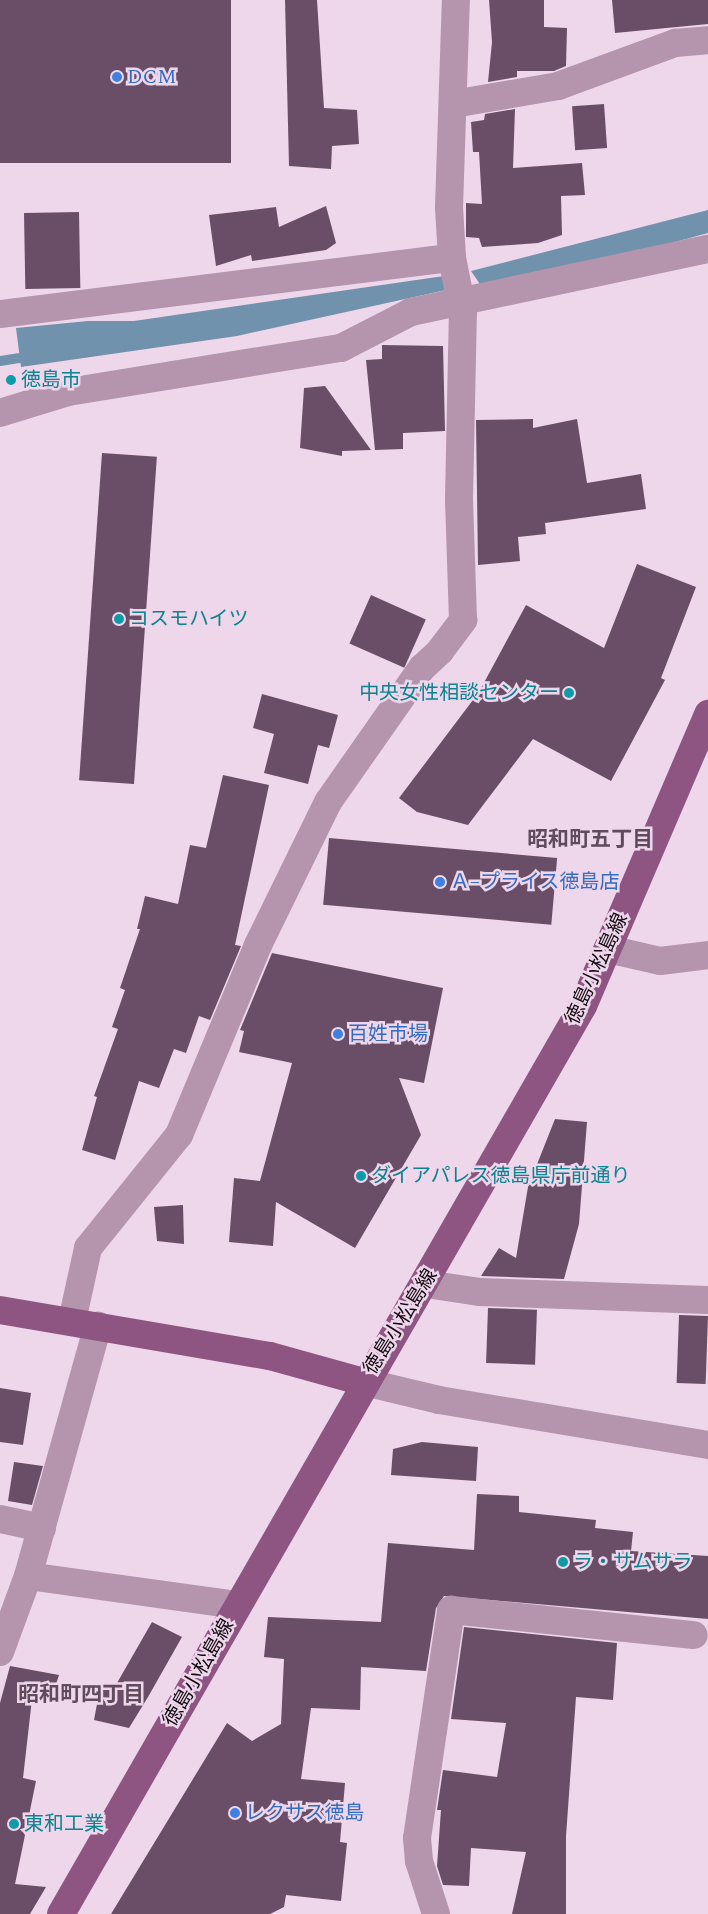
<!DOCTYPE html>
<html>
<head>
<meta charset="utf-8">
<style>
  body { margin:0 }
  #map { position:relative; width:708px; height:1914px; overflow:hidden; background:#eed6eb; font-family:Spectral,"Noto Sans JP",serif }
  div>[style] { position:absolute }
  .water>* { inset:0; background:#7092ac }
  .stream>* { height:10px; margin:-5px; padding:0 5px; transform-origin:5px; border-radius:5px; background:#7092ac }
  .building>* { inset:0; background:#6a4e68; transform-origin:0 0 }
  .minor>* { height:28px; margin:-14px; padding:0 14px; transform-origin:14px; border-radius:14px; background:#b594ad }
  .major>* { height:28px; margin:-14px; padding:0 14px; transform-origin:14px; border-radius:14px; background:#8e5583 }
  .dots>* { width:14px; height:14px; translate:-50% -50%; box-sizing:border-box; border:2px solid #eed6eb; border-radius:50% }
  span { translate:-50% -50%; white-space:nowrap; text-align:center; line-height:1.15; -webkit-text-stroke:5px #eed6eb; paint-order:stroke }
  .shop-label { font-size:20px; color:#366cbe }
  .left { translate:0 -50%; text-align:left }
  .culture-label { font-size:20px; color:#0d838f }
  .right { translate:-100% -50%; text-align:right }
  .street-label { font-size:20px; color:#110a11 }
  .neighbourhood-label { font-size:21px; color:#5f4b5d; font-weight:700 }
</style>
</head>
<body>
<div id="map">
  <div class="water">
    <i style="clip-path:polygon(708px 210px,708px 233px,576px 269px,482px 287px,471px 271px)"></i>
    <i style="clip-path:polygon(444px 276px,446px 290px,237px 336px,21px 367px,16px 328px,88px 321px,134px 321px)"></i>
  </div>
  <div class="stream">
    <i style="left:0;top:361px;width:33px;rotate:-9deg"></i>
  </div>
  <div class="building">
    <i style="left:0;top:0;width:231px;height:163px"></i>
    <i style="clip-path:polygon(285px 0,317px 0,324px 108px,357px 110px,359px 144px,332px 146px,331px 169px,289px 166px)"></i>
    <i style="clip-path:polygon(489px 0,544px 0,544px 27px,567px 28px,566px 66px,554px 71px,517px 71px,517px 77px,488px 82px,492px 42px)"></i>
    <i style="clip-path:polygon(612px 0,708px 0,708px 24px,615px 33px)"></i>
    <i style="left:604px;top:104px;width:44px;height:32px;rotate:86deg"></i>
    <i style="clip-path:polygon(515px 109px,513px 168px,582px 163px,585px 195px,561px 196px,562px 235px,538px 243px,482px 247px,479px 238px,466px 237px,466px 203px,482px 204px,479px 152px,473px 152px,471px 122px,484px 120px,485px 114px)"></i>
    <i style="clip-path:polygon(326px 206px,336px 243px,326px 250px,252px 261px,251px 255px,216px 266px,209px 215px,276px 207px,279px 227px)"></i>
    <i style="left:79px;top:212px;width:76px;height:55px;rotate:89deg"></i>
    <i style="clip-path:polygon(382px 345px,443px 346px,445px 431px,403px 433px,403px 449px,375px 450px,366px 360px,382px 359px)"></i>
    <i style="clip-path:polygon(325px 386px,371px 450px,342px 451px,342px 456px,300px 448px,304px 388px)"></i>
    <i style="clip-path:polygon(533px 419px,533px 428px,577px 419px,587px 483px,641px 474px,646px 509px,545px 523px,546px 534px,518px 537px,520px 561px,478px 565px,476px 420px)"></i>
    <i style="left:102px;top:453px;width:55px;height:328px;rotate:4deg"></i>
    <i style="clip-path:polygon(637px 564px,696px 587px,661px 678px,665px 680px,611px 781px,533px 739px,468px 825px,417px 812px,399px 798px,479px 692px,526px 605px,604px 648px)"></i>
    <i style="left:371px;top:595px;width:60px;height:53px;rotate:24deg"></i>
    <i style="clip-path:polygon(262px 694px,338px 715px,329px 748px,318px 745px,308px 784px,264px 773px,274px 734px,253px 728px)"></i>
    <i style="clip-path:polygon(223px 775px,269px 785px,235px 945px,241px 946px,210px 1020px,199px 1016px,186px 1053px,174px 1049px,159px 1088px,139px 1081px,115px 1160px,82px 1150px,97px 1097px,94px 1096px,118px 1029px,112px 1027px,125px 990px,120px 988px,140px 929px,137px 929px,145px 896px,178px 904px,190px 845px,206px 848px)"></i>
    <i style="left:329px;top:838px;width:229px;height:67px;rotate:5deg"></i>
    <i style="clip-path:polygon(272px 953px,443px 988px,424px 1083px,399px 1078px,421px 1135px,355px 1248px,276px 1202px,273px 1246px,229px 1242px,234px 1178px,260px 1181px,292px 1063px,239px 1052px,244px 1031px,240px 1030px)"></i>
    <i style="clip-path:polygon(555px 1119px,587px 1122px,579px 1224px,564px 1279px,481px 1276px,499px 1248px,516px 1258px,528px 1187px)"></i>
    <i style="clip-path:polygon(183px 1205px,184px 1244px,157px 1241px,154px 1207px)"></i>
    <i style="left:488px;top:1308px;width:49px;height:55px;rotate:2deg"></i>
    <i style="left:679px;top:1315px;width:29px;height:68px;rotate:2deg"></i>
    <i style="clip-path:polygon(0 1388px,31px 1393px,23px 1445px,0 1442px)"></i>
    <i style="clip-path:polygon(422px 1442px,478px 1447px,476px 1481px,391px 1475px,393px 1449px)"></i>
    <i style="clip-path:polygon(14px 1462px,43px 1466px,32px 1505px,8px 1501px)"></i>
    <i style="clip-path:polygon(477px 1494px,519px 1496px,519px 1512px,596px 1520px,595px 1528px,633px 1532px,631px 1551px,708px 1556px,708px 1619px,444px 1596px,436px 1608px,426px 1671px,361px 1667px,360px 1710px,311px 1708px,301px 1779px,345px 1783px,340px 1842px,347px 1843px,341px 1901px,286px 1895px,284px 1907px,270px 1914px,111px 1914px,227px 1723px,252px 1741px,281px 1724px,284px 1659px,264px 1657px,268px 1617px,381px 1622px,388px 1543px,474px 1550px)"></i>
    <i style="clip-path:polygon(152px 1622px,182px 1637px,148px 1697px,129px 1728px,94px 1720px,100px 1688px,113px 1690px)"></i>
    <i style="clip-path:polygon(464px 1627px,617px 1643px,613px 1700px,576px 1697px,566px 1836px,566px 1914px,512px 1914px,526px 1852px,471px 1848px,469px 1886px,443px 1885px,437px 1866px,441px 1810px,437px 1810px,443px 1770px,497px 1777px,506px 1723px,451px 1719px)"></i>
    <i style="clip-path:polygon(10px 1666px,59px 1675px,51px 1699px,32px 1699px,23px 1778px,36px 1781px,15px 1884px,46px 1887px,30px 1914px,0 1914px,0 1703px)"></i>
  </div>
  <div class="minor">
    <i style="left:453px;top:104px;width:107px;rotate:-9.7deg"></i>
    <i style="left:558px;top:86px;width:125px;rotate:-20.2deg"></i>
    <i style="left:675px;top:43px;width:33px;rotate:-5deg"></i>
    <i style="left:0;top:314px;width:455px;rotate:-7.1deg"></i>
    <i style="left:0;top:413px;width:71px;rotate:-17.2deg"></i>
    <i style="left:68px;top:392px;width:277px;rotate:-9.2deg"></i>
    <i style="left:341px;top:348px;width:79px;rotate:-27.2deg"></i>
    <i style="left:411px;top:312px;width:304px;rotate:-12deg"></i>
    <i style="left:608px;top:949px;width:53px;rotate:13deg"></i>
    <i style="left:660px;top:961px;width:48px;rotate:-7.1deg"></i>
    <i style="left:426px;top:1284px;width:55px;rotate:8.4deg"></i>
    <i style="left:480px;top:1292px;width:228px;rotate:2deg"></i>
    <i style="left:72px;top:1321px;width:75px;rotate:-77.6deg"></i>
    <i style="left:88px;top:1248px;width:145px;rotate:-51.2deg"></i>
    <i style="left:179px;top:1135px;width:206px;rotate:-67.4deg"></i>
    <i style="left:258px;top:945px;width:159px;rotate:-63.9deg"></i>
    <i style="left:328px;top:802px;width:164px;rotate:-55deg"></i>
    <i style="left:422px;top:668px;width:25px;rotate:-43deg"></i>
    <i style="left:440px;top:651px;width:39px;rotate:-53deg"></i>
    <i style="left:463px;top:620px;width:121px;rotate:-91.9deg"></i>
    <i style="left:459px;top:499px;width:186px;rotate:-88.8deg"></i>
    <i style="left:463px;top:313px;width:56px;rotate:-101.3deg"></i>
    <i style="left:452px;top:258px;width:51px;rotate:-93.4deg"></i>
    <i style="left:449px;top:207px;width:207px;rotate:-88.1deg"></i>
    <i style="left:364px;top:1382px;width:77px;rotate:13.5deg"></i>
    <i style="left:439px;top:1400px;width:273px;rotate:9.5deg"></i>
    <i style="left:0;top:1519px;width:43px;rotate:12.1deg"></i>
    <i style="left:28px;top:1576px;width:212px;rotate:7.9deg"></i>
    <i style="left:0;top:1652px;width:81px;rotate:-69.8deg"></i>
    <i style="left:28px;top:1576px;width:260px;rotate:-74.4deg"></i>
    <i style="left:436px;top:1914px;width:56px;rotate:-107.8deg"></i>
    <i style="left:419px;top:1861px;width:23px;rotate:-95deg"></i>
    <i style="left:417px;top:1838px;width:231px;rotate:-81.5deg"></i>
    <i style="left:451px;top:1610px;width:244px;rotate:5.9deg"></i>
  </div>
  <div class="major">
    <i style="left:0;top:1310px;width:274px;rotate:9.7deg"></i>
    <i style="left:270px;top:1356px;width:98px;rotate:15.5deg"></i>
    <i style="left:61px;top:1914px;width:1047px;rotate:-60.11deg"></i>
    <i style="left:583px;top:1006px;width:318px;rotate:-66.8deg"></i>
  </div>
  <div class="dots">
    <i style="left:117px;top:77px;background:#3f7fe0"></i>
    <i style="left:11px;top:380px;background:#0f9aa8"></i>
    <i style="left:119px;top:619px;background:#0f9aa8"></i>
    <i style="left:569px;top:693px;background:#0f9aa8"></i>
    <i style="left:440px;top:882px;background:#3f7fe0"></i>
    <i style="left:338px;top:1034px;background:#3f7fe0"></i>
    <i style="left:361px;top:1176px;background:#0f9aa8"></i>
    <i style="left:563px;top:1562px;background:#0f9aa8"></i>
    <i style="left:235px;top:1813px;background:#3f7fe0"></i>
    <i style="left:14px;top:1824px;background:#0f9aa8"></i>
  </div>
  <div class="shop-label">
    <span class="left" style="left:127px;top:77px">DCM</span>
    <span class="left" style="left:450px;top:882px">Ａ−プライス徳島店</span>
    <span class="left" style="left:348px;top:1034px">百姓市場</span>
    <span class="left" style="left:245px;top:1813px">レクサス徳島</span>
  </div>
  <div class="culture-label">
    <span class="left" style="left:21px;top:380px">徳島市</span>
    <span class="left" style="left:129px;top:619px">コスモハイツ</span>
    <span class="right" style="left:559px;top:693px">中央女性相談センター</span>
    <span class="left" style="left:371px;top:1176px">ダイアパレス徳島県庁前通り</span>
    <span class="left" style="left:573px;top:1562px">ラ・サムサラ</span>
    <span class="left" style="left:24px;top:1824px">東和工業</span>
  </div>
  <div class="street-label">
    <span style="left:597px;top:969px;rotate:-65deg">徳島小松島線</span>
    <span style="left:401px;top:1322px;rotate:-58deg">徳島小松島線</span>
    <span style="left:199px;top:1673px;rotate:-60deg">徳島小松島線</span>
  </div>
  <div class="neighbourhood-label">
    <span style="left:590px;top:840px">昭和町五丁目</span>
    <span style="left:81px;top:1695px">昭和町四丁目</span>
  </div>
</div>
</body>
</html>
